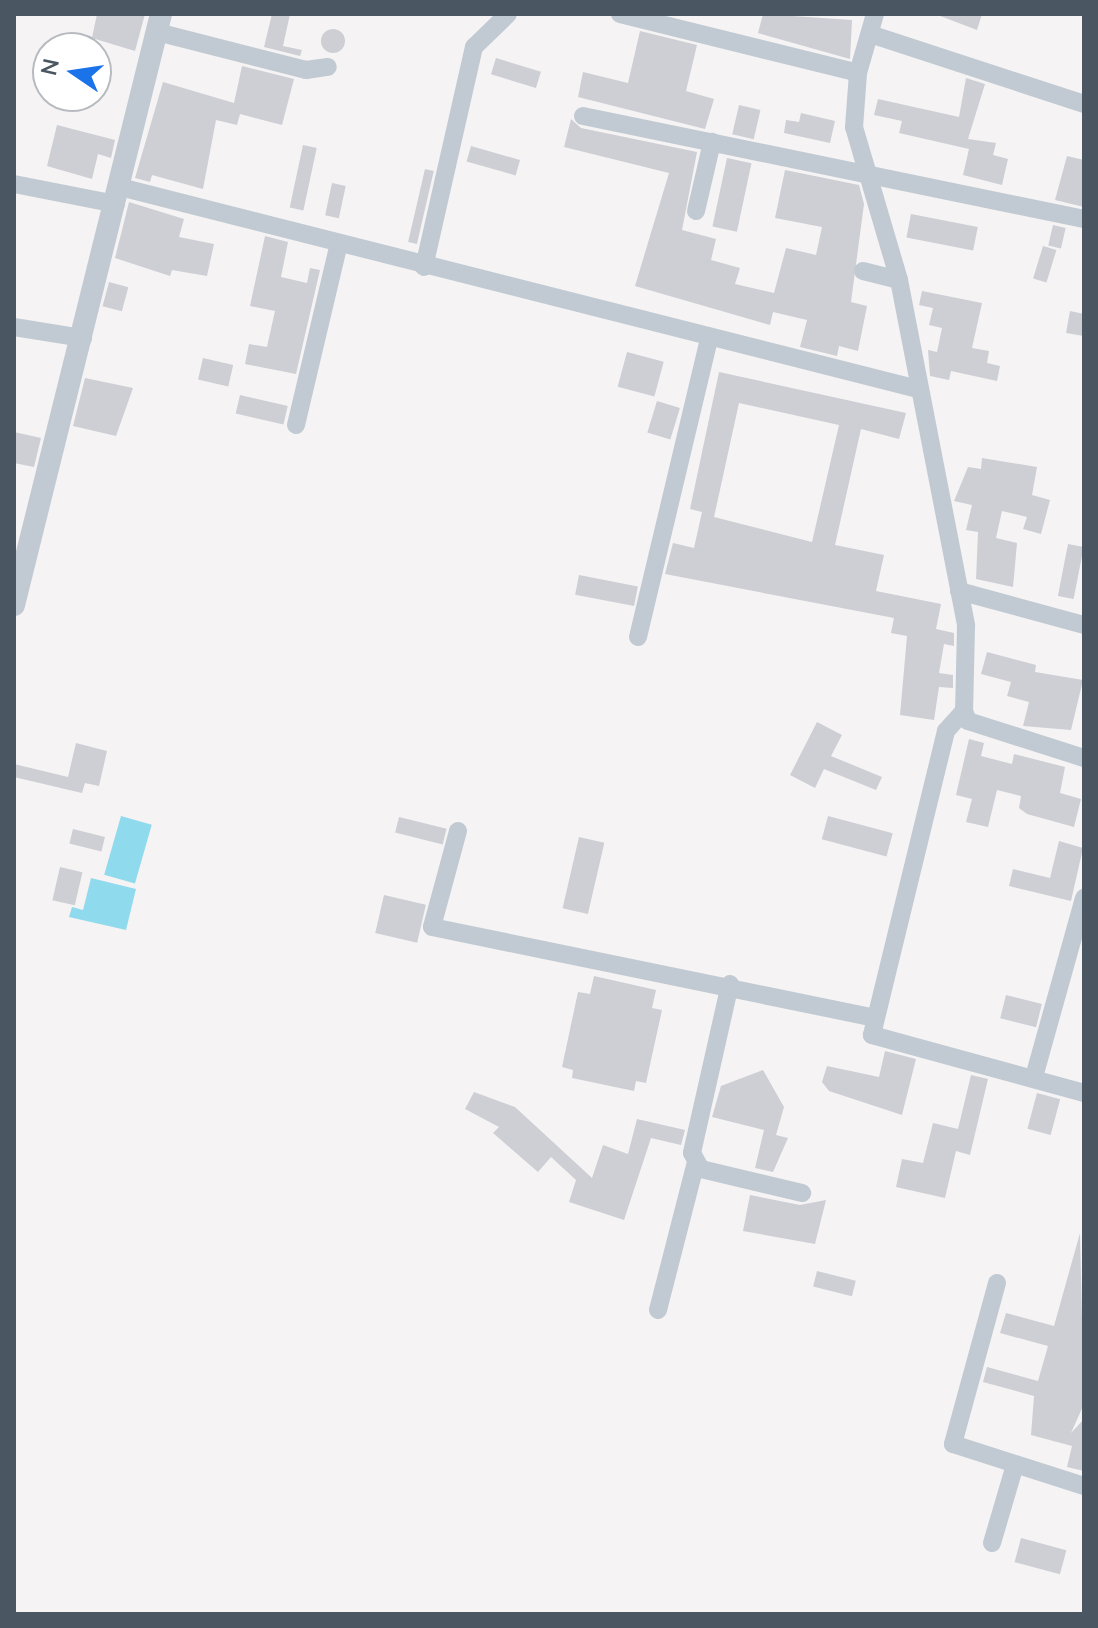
<!DOCTYPE html>
<html>
<head>
<meta charset="utf-8">
<style>
  body { margin:0 }
  #map { position:relative; width:1098px; height:1628px; overflow:hidden; background:#f5f3f3; font-family:"Nunito Sans",sans-serif }
  div>[style] { position:absolute }
  .water>* { inset:0; background:#90daee; transform-origin:0 0 }
  .building>* { inset:0; background:#cdcfd5; transform-origin:0 0 }
  .round { border-radius:50% }
  .minor>* { height:18px; margin:-9px; padding:0 9px; transform-origin:9px; border-radius:9px; background:#c1cad2 }
  .tertiary>* { height:22px; margin:-11px; padding:0 11px; transform-origin:11px; border-radius:11px; background:#c1cad2 }
  span { translate:-50% -50%; white-space:nowrap; text-align:center; line-height:1.15; -webkit-text-stroke:6px #fff; paint-order:stroke }
  .frame { position:absolute; inset:0; border:16px solid #4a5661; pointer-events:none }
  .north { position:absolute; left:32px; top:32px; width:80px; height:80px; box-sizing:border-box; background:#fff; border:2px solid #b7bbc0; border-radius:50%; rotate:283deg; font-size:22px; font-weight:700; line-height:32px; text-align:center; color:#4a5661 }
  .north::after { content:''; display:block; margin:auto; width:28px; height:36px; background:#1a73e8; clip-path:polygon(50% 0,100% 100%,50% 72%,0 100%) }
</style>
</head>
<body>
<div id="map">
  <div class="water">
    <i style="left:121px;top:816px;width:32px;height:61px;rotate:16deg"></i>
    <i style="clip-path:polygon(91px 878px,136px 889px,126px 930px,69px 917px,72px 907px,83px 910px)"></i>
  </div>
  <div class="building">
    <i style="clip-path:polygon(97px 14px,145px 14px,135px 51px,92px 38px)"></i>
    <i style="clip-path:polygon(272px 14px,290px 14px,283px 46px,302px 50px,300px 56px,264px 47px)"></i>
    <i style="clip-path:polygon(763px 14px,852px 20px,850px 59px,758px 33px)"></i>
    <i style="clip-path:polygon(935px 14px,982px 14px,977px 30px)"></i>
    <i class="round" style="left:321px;top:29px;width:24px;height:24px"></i>
    <i style="clip-path:polygon(640px 31px,697px 45px,686px 91px,714px 99px,705px 129px,578px 97px,583px 72px,628px 83px)"></i>
    <i style="left:496px;top:58px;width:47px;height:17px;rotate:17deg"></i>
    <i style="clip-path:polygon(242px 66px,294px 79px,282px 125px,240px 114px,237px 125px,216px 120px,203px 189px,152px 175px,150px 182px,135px 178px,163px 82px,234px 103px)"></i>
    <i style="clip-path:polygon(966px 78px,985px 84px,968px 139px,996px 143px,993px 155px,1008px 159px,1002px 185px,963px 175px,969px 149px,899px 133px,902px 121px,874px 115px,878px 99px,959px 117px)"></i>
    <i style="left:739px;top:105px;width:22px;height:30px;rotate:13deg"></i>
    <i style="clip-path:polygon(801px 113px,835px 121px,830px 143px,784px 133px,786px 120px,799px 122px)"></i>
    <i style="clip-path:polygon(571px 119px,581px 128px,697px 152px,682px 230px,716px 239px,711px 260px,740px 268px,735px 284px,774px 293px,786px 248px,816px 255px,822px 227px,775px 218px,785px 170px,859px 185px,864px 204px,851px 302px,867px 306px,858px 351px,839px 346px,837px 356px,800px 347px,807px 320px,773px 312px,770px 325px,635px 286px,669px 173px,564px 147px)"></i>
    <i style="clip-path:polygon(57px 125px,115px 140px,111px 158px,98px 154px,92px 179px,47px 166px)"></i>
    <i style="left:303px;top:145px;width:14px;height:64px;rotate:12deg"></i>
    <i style="left:471px;top:146px;width:51px;height:16px;rotate:16deg"></i>
    <i style="clip-path:polygon(1067px 156px,1084px 160px,1084px 207px,1055px 200px)"></i>
    <i style="left:727px;top:158px;width:25px;height:70px;rotate:12deg"></i>
    <i style="left:425px;top:169px;width:9px;height:75px;rotate:13deg"></i>
    <i style="left:332px;top:183px;width:14px;height:33px;rotate:12deg"></i>
    <i style="clip-path:polygon(129px 202px,184px 219px,179px 237px,214px 244px,207px 276px,172px 270px,170px 276px,115px 258px)"></i>
    <i style="left:911px;top:214px;width:68px;height:24px;rotate:11deg"></i>
    <i style="left:1053px;top:225px;width:13px;height:21px;rotate:13deg"></i>
    <i style="clip-path:polygon(265px 236px,288px 242px,281px 277px,307px 283px,310px 268px,320px 270px,296px 374px,245px 364px,249px 344px,267px 347px,275px 311px,250px 306px)"></i>
    <i style="left:1043px;top:246px;width:14px;height:34px;rotate:17deg"></i>
    <i style="left:109px;top:282px;width:20px;height:25px;rotate:15deg"></i>
    <i style="clip-path:polygon(922px 291px,982px 303px,972px 348px,989px 351px,987px 363px,1000px 366px,997px 381px,951px 371px,949px 380px,930px 376px,928px 350px,937px 352px,942px 328px,929px 325px,933px 308px,919px 305px)"></i>
    <i style="clip-path:polygon(1070px 311px,1084px 314px,1084px 336px,1066px 333px)"></i>
    <i style="left:627px;top:352px;width:38px;height:36px;rotate:15deg"></i>
    <i style="left:203px;top:358px;width:31px;height:22px;rotate:13deg"></i>
    <i style="clip-path:polygon(evenodd,719px 372px,906px 413px,899px 439px,861px 429px,835px 545px,884px 555px,876px 591px,941px 604px,936px 629px,954px 633px,954px 646px,944px 644px,939px 673px,953px 675px,953px 688px,939px 687px,934px 720px,900px 715px,907px 636px,891px 633px,894px 618px,665px 574px,673px 543px,694px 548px,702px 512px,690px 509px,719px 372px,739px 403px,839px 425px,812px 542px,714px 517px,739px 403px)"></i>
    <i style="clip-path:polygon(85px 378px,133px 388px,116px 436px,73px 426px)"></i>
    <i style="left:240px;top:395px;width:49px;height:19px;rotate:13deg"></i>
    <i style="left:657px;top:401px;width:24px;height:33px;rotate:17deg"></i>
    <i style="clip-path:polygon(14px 432px,41px 438px,34px 467px,14px 463px)"></i>
    <i style="clip-path:polygon(982px 458px,1037px 467px,1032px 495px,1050px 500px,1041px 534px,1023px 529px,1027px 517px,1002px 511px,996px 538px,1017px 543px,1013px 587px,976px 579px,978px 532px,966px 530px,972px 505px,954px 501px,968px 467px,981px 469px)"></i>
    <i style="left:1068px;top:544px;width:16px;height:53px;rotate:11deg"></i>
    <i style="left:579px;top:575px;width:60px;height:20px;rotate:11deg"></i>
    <i style="clip-path:polygon(987px 652px,1036px 665px,1035px 672px,1083px 680px,1071px 730px,1023px 726px,1029px 702px,1007px 696px,1011px 682px,981px 674px)"></i>
    <i style="clip-path:polygon(817px 722px,842px 735px,831px 756px,882px 777px,876px 790px,824px 769px,815px 788px,790px 775px)"></i>
    <i style="clip-path:polygon(969px 739px,984px 743px,981px 756px,1012px 764px,1014px 754px,1065px 767px,1060px 793px,1081px 799px,1074px 827px,1027px 814px,1019px 808px,1021px 796px,997px 790px,988px 827px,966px 822px,972px 799px,956px 795px)"></i>
    <i style="clip-path:polygon(76px 743px,107px 751px,99px 786px,85px 783px,82px 793px,14px 777px,14px 764px,68px 777px)"></i>
    <i style="left:828px;top:816px;width:67px;height:24px;rotate:15deg"></i>
    <i style="left:399px;top:817px;width:49px;height:16px;rotate:14deg"></i>
    <i style="left:73px;top:829px;width:33px;height:15px;rotate:14deg"></i>
    <i style="left:579px;top:837px;width:26px;height:73px;rotate:13deg"></i>
    <i style="clip-path:polygon(1059px 841px,1083px 848px,1071px 901px,1009px 886px,1013px 869px,1050px 878px)"></i>
    <i style="left:60px;top:867px;width:23px;height:34px;rotate:13deg"></i>
    <i style="left:384px;top:895px;width:43px;height:39px;rotate:13deg"></i>
    <i style="clip-path:polygon(594px 976px,656px 990px,652px 1008px,662px 1010px,646px 1083px,636px 1081px,634px 1091px,572px 1078px,573px 1070px,562px 1067px,578px 992px,590px 994px)"></i>
    <i style="left:1006px;top:995px;width:37px;height:24px;rotate:14deg"></i>
    <i style="clip-path:polygon(885px 1051px,916px 1059px,902px 1115px,829px 1091px,822px 1082px,827px 1066px,879px 1077px)"></i>
    <i style="clip-path:polygon(763px 1070px,784px 1107px,776px 1135px,788px 1138px,773px 1172px,755px 1168px,764px 1130px,712px 1117px,721px 1086px)"></i>
    <i style="clip-path:polygon(971px 1075px,988px 1079px,970px 1155px,956px 1151px,945px 1198px,896px 1187px,902px 1159px,923px 1163px,933px 1123px,958px 1129px)"></i>
    <i style="clip-path:polygon(474px 1092px,515px 1107px,592px 1178px,603px 1145px,628px 1154px,637px 1119px,685px 1130px,681px 1145px,651px 1138px,624px 1220px,569px 1202px,576px 1180px,551px 1157px,538px 1172px,493px 1133px,499px 1127px,465px 1109px)"></i>
    <i style="left:1037px;top:1093px;width:24px;height:37px;rotate:15deg"></i>
    <i style="clip-path:polygon(750px 1195px,800px 1205px,826px 1200px,815px 1244px,743px 1231px)"></i>
    <i style="clip-path:polygon(1080px 1233px,1084px 1404px,1071px 1433px,1084px 1419px,1084px 1471px,1067px 1467px,1072px 1446px,1031px 1435px,1034px 1396px,983px 1382px,987px 1367px,1038px 1381px,1048px 1346px,1000px 1333px,1006px 1313px,1054px 1326px)"></i>
    <i style="left:817px;top:1271px;width:40px;height:16px;rotate:14deg"></i>
    <i style="left:1021px;top:1538px;width:47px;height:25px;rotate:15deg"></i>
  </div>
  <div class="minor">
    <i style="left:620px;top:14px;width:245px;rotate:13.9deg"></i>
    <i style="left:875px;top:14px;width:61px;rotate:106.1deg"></i>
    <i style="left:858px;top:73px;width:54px;rotate:94.2deg"></i>
    <i style="left:854px;top:127px;width:159px;rotate:73.6deg"></i>
    <i style="left:899px;top:280px;width:352px;rotate:79deg"></i>
    <i style="left:966px;top:626px;width:85px;rotate:91.3deg"></i>
    <i style="left:964px;top:711px;width:11px;rotate:68deg"></i>
    <i style="left:968px;top:721px;width:122px;rotate:17.7deg"></i>
    <i style="left:157px;top:32px;width:154px;rotate:14.3deg"></i>
    <i style="left:306px;top:70px;width:22px;rotate:-8deg"></i>
    <i style="left:870px;top:34px;width:225px;rotate:18.1deg"></i>
    <i style="left:583px;top:116px;width:511px;rotate:11.62deg"></i>
    <i style="left:14px;top:184px;width:104px;rotate:11.1deg"></i>
    <i style="left:120px;top:187px;width:819px;rotate:14.21deg"></i>
    <i style="left:696px;top:211px;width:71px;rotate:-76.9deg"></i>
    <i style="left:424px;top:267px;width:226px;rotate:-77.2deg"></i>
    <i style="left:474px;top:47px;width:47px;rotate:-44.1deg"></i>
    <i style="left:863px;top:271px;width:37px;rotate:14deg"></i>
    <i style="left:14px;top:327px;width:70px;rotate:9.1deg"></i>
    <i style="left:296px;top:425px;width:183px;rotate:-76.7deg"></i>
    <i style="left:959px;top:591px;width:130px;rotate:15.2deg"></i>
    <i style="left:638px;top:637px;width:307px;rotate:-76.6deg"></i>
    <i style="left:964px;top:711px;width:27px;rotate:132deg"></i>
    <i style="left:946px;top:731px;width:313px;rotate:103.7deg"></i>
    <i style="left:872px;top:1035px;width:220px;rotate:15.3deg"></i>
    <i style="left:458px;top:831px;width:99px;rotate:105.2deg"></i>
    <i style="left:432px;top:927px;width:452px;rotate:11.6deg"></i>
    <i style="left:730px;top:984px;width:173px;rotate:102.7deg"></i>
    <i style="left:692px;top:1153px;width:18px;rotate:61deg"></i>
    <i style="left:701px;top:1169px;width:104px;rotate:13.4deg"></i>
    <i style="left:1034px;top:1077px;width:186px;rotate:-74.4deg"></i>
    <i style="left:997px;top:1283px;width:167px;rotate:105.3deg"></i>
    <i style="left:953px;top:1444px;width:138px;rotate:17.8deg"></i>
    <i style="left:658px;top:1310px;width:153px;rotate:-75.6deg"></i>
    <i style="left:992px;top:1543px;width:81px;rotate:-73.6deg"></i>
  </div>
  <div class="tertiary">
    <i style="left:14px;top:605px;width:609px;rotate:-76.03deg"></i>
  </div>
  <div class="frame"></div>
  <div class="north">N</div>
</div>
</body>
</html>
